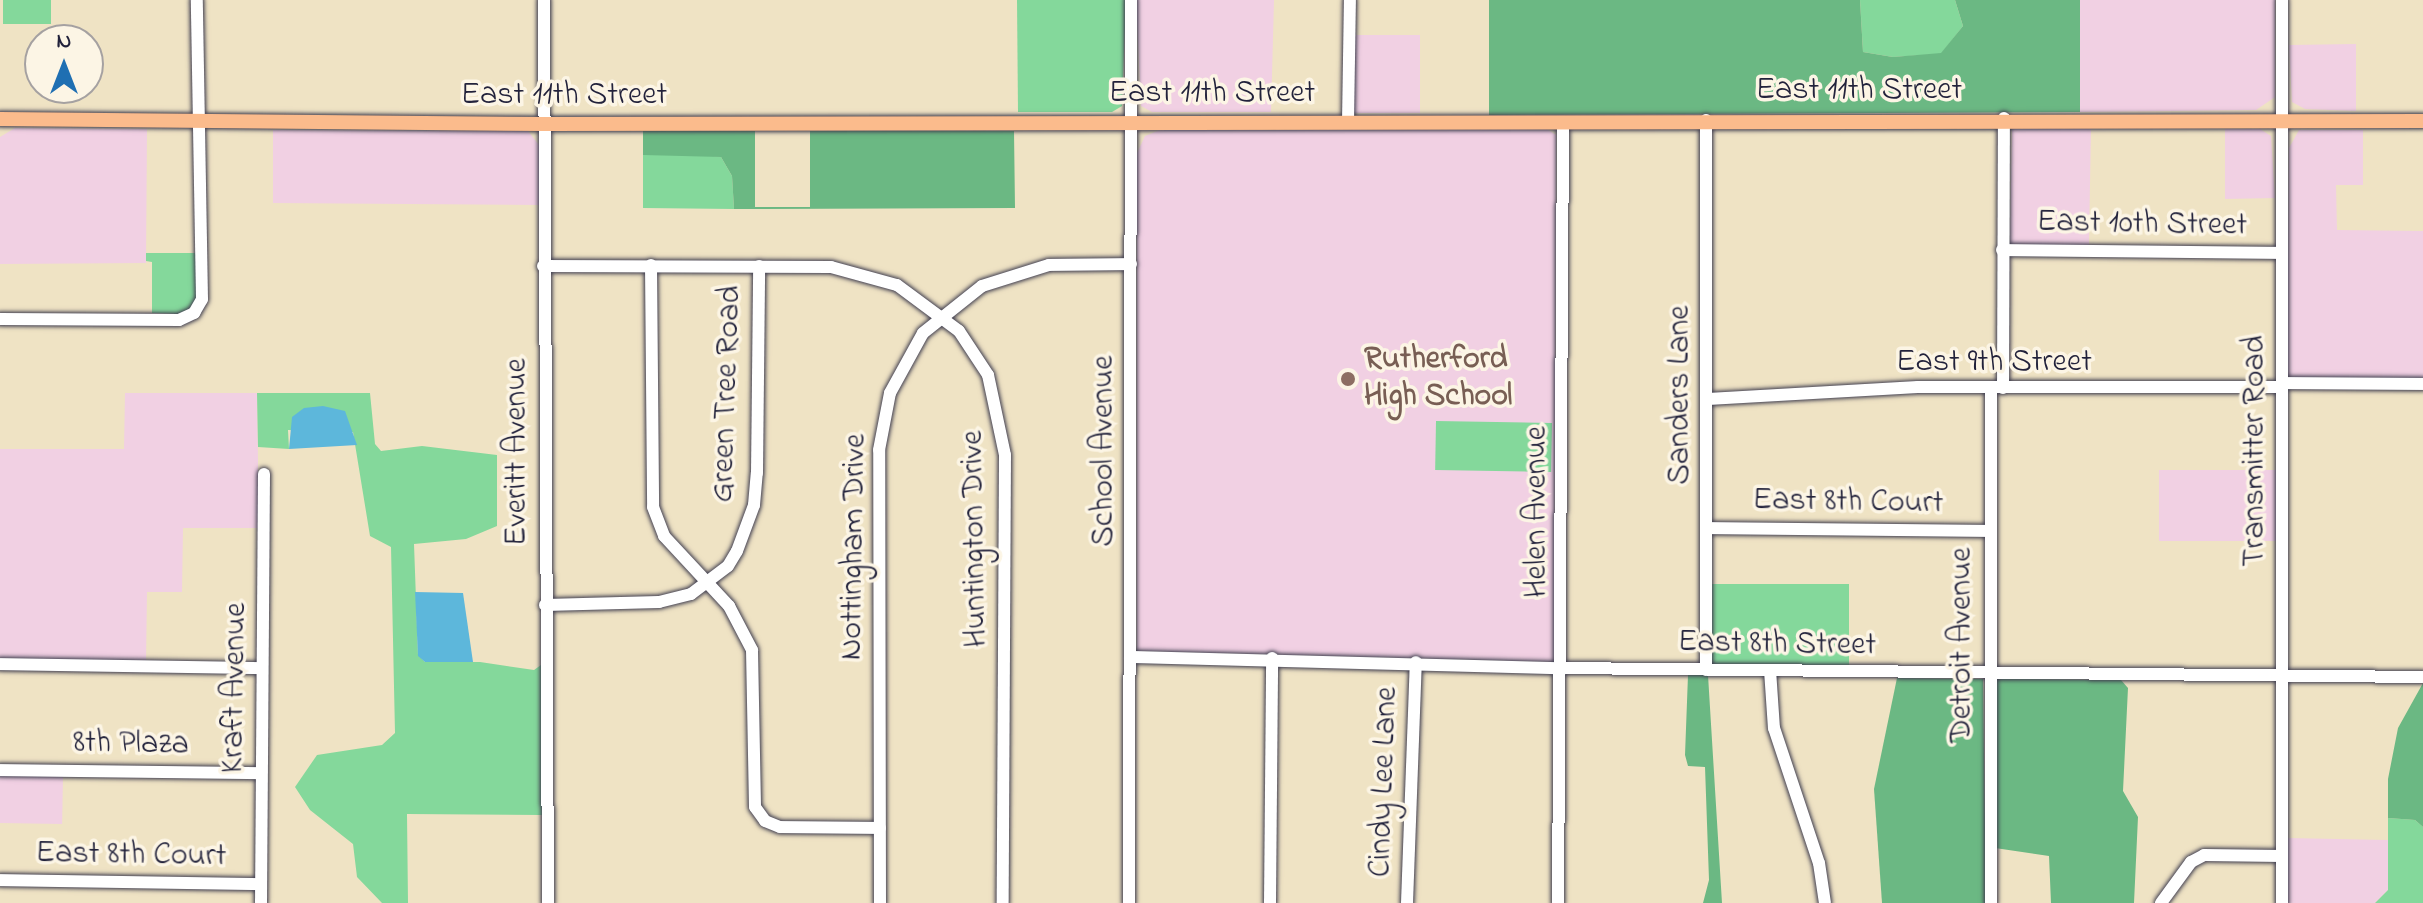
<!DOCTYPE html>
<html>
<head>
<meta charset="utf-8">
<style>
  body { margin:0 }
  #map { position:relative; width:2423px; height:903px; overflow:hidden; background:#efe3c4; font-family:"Indie Flower",sans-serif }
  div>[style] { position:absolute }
  .built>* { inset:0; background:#f1d0e3; transform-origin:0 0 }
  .green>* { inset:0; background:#84d89b; transform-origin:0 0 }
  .forest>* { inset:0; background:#6bb883 }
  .water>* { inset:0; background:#5db7db }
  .roads { filter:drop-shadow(0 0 2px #413f50) drop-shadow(0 0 2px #413f50) }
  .minor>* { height:12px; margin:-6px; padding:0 6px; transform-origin:6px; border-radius:6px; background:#fff }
  .major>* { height:14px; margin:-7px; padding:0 7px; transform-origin:7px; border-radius:7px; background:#fbbb8c }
  .dots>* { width:22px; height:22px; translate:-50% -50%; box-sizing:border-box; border:4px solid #fcf5e5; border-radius:50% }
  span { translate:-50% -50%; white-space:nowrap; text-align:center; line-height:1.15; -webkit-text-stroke:7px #fcf5e5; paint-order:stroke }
  .street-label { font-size:32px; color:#22223b }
  .education-label { font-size:32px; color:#785e54; font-weight:700 }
  .left { translate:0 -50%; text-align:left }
  .north { position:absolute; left:24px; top:24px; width:80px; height:80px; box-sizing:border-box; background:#fcf5e5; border:2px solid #a5a1a1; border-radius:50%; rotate:0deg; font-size:22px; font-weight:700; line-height:32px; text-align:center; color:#22223b }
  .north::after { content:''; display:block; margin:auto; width:28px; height:36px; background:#1f6fb2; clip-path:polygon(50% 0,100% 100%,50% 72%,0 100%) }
</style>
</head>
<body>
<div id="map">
  <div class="built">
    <i style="clip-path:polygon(1136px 0,1274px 0,1271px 112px,1152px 112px,1141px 106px)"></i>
    <i style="clip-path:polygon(2080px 0,2275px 0,2275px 97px,2256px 110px,2080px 112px)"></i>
    <i style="left:1353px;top:35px;width:67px;height:78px"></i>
    <i style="clip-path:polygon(2356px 44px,2356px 111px,2305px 109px,2292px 102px,2289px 45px)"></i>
    <i style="left:2012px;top:126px;width:79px;height:119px;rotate:1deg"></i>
    <i style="clip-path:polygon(15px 128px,147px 129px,146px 263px,0 264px,0 137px)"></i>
    <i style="clip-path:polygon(2225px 129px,2260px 129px,2271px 136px,2275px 198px,2225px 199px)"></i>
    <i style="clip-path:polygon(273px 130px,528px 131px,539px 145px,540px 205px,273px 203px)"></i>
    <i style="clip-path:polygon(1160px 130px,1547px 129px,1556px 135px,1554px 662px,1137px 651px,1137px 153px,1145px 136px)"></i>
    <i style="clip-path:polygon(2299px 130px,2363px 130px,2363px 185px,2336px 185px,2337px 230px,2423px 231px,2423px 378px,2287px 378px,2289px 148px)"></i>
    <i style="clip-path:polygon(125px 393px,257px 393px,259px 528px,183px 528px,182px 592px,147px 592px,146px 663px,0 658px,0 449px,124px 449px)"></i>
    <i style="left:2159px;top:470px;width:118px;height:71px"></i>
    <i style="left:0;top:774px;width:63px;height:49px;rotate:1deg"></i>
    <i style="clip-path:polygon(2287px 838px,2388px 840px,2388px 890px,2375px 903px,2287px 903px)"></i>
  </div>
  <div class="green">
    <i style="left:3px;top:0;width:48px;height:24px"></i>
    <i style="clip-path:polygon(1017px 0,1126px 0,1122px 106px,1112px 112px,1018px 112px)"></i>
    <i style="clip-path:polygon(1860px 0,1955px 0,1963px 26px,1941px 54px,1893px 57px,1863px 52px)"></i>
    <i style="clip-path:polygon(689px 153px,721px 157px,732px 176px,734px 209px,643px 208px,643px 155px)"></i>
    <i style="clip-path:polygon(146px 253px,197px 253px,197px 297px,191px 309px,179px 314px,152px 313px,152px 262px,146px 261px)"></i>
    <i style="clip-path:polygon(257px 393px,370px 393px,375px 444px,381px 451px,422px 446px,497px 455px,497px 526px,466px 539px,414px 544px,418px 655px,425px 662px,480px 662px,534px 670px,541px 665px,542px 815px,407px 814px,408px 903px,382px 903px,357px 877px,353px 844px,310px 810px,295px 787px,317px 755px,382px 745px,395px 733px,391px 547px,370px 536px,353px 432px,288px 430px,289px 449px,258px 447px)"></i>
    <i style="left:1436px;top:421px;width:116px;height:49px;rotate:1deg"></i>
    <i style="left:1849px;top:584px;width:82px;height:138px;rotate:90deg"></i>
    <i style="clip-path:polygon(2388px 818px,2415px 820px,2423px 827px,2423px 903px,2375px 903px,2388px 890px)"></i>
  </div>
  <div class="forest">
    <i style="clip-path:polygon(1489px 0,1860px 0,1863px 52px,1893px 57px,1941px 53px,1963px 26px,1955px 0,2080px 0,2080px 112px,1489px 115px)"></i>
    <i style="clip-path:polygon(643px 131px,755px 131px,755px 207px,810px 207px,810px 131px,1014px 131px,1015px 208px,734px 209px,732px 176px,721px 157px,643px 155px)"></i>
    <i style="clip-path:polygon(1688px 675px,1708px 675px,1722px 903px,1703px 903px,1709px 880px,1705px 767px,1688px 766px,1685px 755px)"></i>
    <i style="clip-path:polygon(1897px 678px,1983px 679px,1986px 903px,1882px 903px,1874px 789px)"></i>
    <i style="clip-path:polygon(1992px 679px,2121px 680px,2128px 688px,2123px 791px,2138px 817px,2134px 903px,2051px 903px,2049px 856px,1995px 848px)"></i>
    <i style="clip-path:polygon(2423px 683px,2423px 827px,2415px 820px,2388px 818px,2388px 779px,2398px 728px)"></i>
  </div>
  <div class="water">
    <i style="clip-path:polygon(323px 406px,345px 411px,357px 445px,289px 449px,292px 417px,304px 408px)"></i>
    <i style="clip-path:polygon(415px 592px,463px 593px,473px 662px,425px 662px,418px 656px)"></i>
  </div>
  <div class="roads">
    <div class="minor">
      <i style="left:544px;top:0;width:903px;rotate:89.75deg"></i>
      <i style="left:2282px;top:0;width:903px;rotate:90deg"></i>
      <i style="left:1706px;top:120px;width:550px;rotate:90deg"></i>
      <i style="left:1348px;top:122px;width:122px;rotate:-89.1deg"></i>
      <i style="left:2002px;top:250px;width:280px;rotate:0.6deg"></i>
      <i style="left:651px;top:265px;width:242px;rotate:89.5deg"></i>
      <i style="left:653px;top:507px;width:31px;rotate:69deg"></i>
      <i style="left:664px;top:536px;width:96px;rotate:47.1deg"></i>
      <i style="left:729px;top:606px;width:50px;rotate:62.4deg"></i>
      <i style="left:752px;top:650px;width:157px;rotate:88.9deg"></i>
      <i style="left:755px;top:807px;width:17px;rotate:54deg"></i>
      <i style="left:765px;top:821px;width:16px;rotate:22deg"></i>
      <i style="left:780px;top:827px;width:100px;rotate:0.6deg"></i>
      <i style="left:543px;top:266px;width:288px;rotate:0.2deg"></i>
      <i style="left:831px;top:267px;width:68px;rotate:15.3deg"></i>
      <i style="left:897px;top:285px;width:77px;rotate:36.6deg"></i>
      <i style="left:959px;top:331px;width:53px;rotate:56.6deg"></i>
      <i style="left:988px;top:375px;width:82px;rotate:78deg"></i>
      <i style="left:1005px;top:455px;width:448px;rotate:90.3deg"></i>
      <i style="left:0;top:319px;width:179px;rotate:0.3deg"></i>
      <i style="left:179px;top:320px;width:17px;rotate:-25deg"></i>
      <i style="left:194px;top:313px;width:16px;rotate:-60deg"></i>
      <i style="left:202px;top:299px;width:299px;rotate:-91deg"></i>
      <i style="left:2282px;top:383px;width:141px;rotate:0.4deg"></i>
      <i style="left:2003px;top:388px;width:270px;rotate:-89.8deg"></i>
      <i style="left:1708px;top:399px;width:210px;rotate:-3.3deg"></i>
      <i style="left:1918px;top:387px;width:364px"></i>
      <i style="left:1706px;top:528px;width:283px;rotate:0.6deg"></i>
      <i style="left:545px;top:605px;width:114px;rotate:-1.5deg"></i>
      <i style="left:659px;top:602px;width:33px;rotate:-14deg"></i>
      <i style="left:691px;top:594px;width:46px;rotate:-37.1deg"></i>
      <i style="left:728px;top:566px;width:17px;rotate:-59deg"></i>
      <i style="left:737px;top:551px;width:49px;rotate:-69.7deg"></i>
      <i style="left:754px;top:505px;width:32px;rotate:-85deg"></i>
      <i style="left:757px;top:473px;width:207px;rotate:-89.4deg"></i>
      <i style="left:1130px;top:657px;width:433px;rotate:1.5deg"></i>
      <i style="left:1563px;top:668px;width:860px;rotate:0.6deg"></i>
      <i style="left:0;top:664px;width:262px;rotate:0.9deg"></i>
      <i style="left:1770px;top:670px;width:58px;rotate:86.1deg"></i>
      <i style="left:1774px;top:728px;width:142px;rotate:71.6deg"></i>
      <i style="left:1819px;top:863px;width:40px;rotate:81.5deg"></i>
      <i style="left:0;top:770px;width:261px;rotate:0.7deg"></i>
      <i style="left:0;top:880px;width:261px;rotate:0.9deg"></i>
      <i style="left:261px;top:903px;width:429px;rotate:-89.6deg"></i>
      <i style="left:880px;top:903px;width:453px;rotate:-90.1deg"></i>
      <i style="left:879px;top:450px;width:58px;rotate:-79.1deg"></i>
      <i style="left:890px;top:393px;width:68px;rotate:-61.2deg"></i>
      <i style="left:923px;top:333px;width:75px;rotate:-38.5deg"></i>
      <i style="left:982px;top:286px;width:70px;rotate:-17.4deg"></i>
      <i style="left:1049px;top:265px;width:82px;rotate:-0.7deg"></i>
      <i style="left:1129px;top:903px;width:903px;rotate:-89.87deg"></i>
      <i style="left:1270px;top:903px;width:245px;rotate:-89.5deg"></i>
      <i style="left:1407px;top:903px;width:241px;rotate:-87.9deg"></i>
      <i style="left:1558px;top:903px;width:781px;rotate:-89.63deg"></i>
      <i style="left:1991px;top:903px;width:515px;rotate:-90deg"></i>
      <i style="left:2161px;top:903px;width:51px;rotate:-53.8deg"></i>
      <i style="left:2191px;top:862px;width:15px;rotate:-28deg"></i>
      <i style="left:2204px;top:855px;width:78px;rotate:0.7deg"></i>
    </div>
    <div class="major">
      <i style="left:0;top:119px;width:545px;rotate:0.53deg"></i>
      <i style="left:545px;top:124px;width:1878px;rotate:-0.09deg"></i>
    </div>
  </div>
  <div class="dots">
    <i style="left:1348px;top:379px;background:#8d6e63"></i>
  </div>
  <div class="street-label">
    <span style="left:1859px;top:91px">East 11th Street</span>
    <span style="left:1212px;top:94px">East 11th Street</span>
    <span style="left:564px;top:96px">East 11th Street</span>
    <span style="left:2142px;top:225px;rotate:1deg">East 10th Street</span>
    <span style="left:1994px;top:363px">East 9th Street</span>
    <span style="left:728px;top:394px;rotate:-88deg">Green Tree Road</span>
    <span style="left:1681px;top:395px;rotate:-90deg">Sanders Lane</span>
    <span style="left:1105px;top:451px;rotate:-90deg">School Avenue</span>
    <span style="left:2256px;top:451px;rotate:-90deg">Transmitter Road</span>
    <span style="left:518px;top:452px;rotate:-90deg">Everitt Avenue</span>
    <span style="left:1848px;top:503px;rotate:1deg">East 8th Court</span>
    <span style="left:1538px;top:512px;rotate:-90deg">Helen Avenue</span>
    <span style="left:976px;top:539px;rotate:-91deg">Huntington Drive</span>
    <span style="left:855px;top:547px;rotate:-89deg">Nottingham Drive</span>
    <span style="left:1777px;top:645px;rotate:1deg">East 8th Street</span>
    <span style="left:1963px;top:645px;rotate:-90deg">Detroit Avenue</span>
    <span style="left:236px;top:688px;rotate:-89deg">Kraft Avenue</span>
    <span style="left:131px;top:745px;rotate:1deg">8th Plaza</span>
    <span style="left:1385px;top:782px;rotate:-88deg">Cindy Lee Lane</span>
    <span style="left:131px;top:856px;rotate:1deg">East 8th Court</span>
  </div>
  <div class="education-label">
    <span class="left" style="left:1364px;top:379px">Rutherford<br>High School</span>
  </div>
  <div class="north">N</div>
</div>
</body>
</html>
